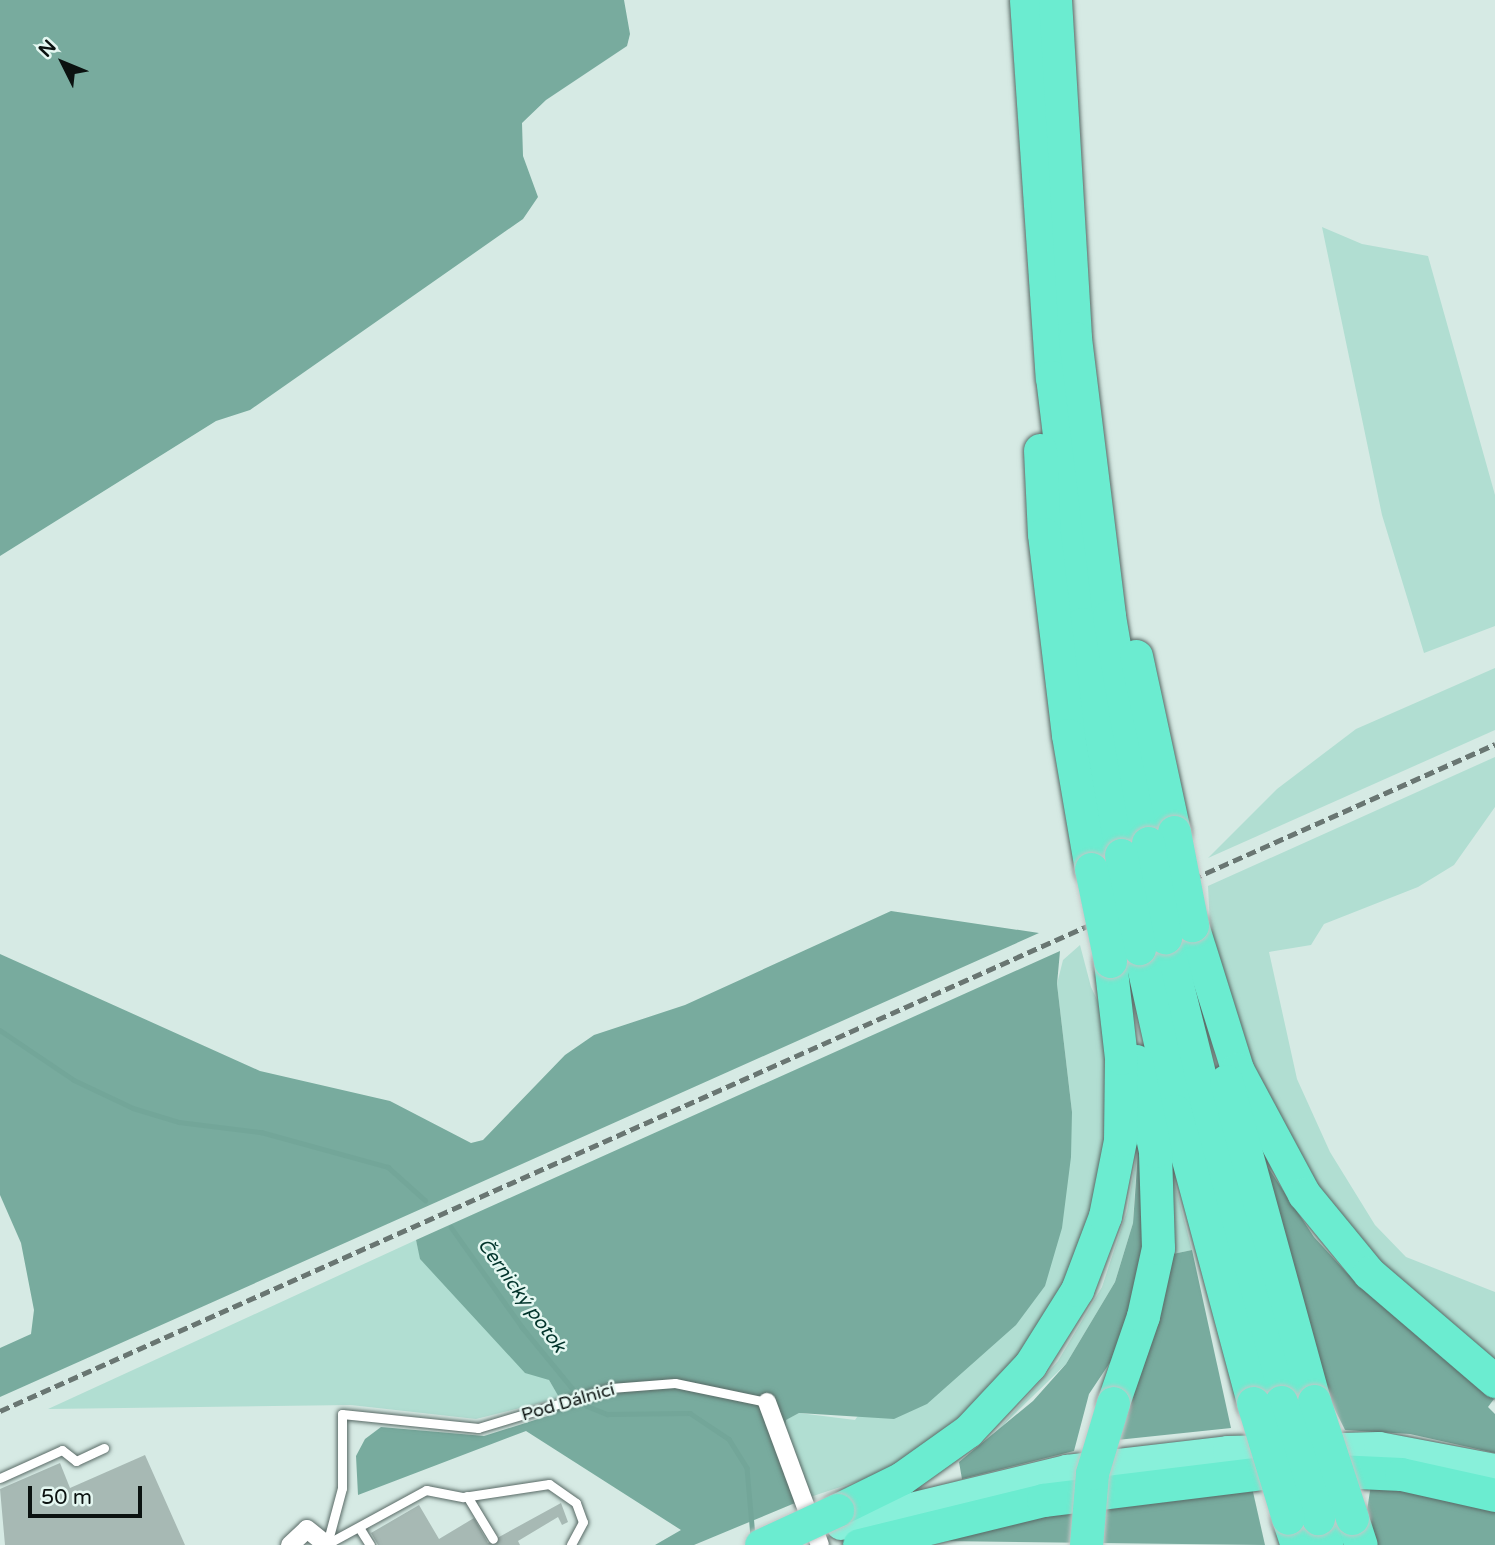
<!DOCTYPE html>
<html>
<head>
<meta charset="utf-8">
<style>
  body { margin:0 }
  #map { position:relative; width:1495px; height:1545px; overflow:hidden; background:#d6eae4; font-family:"Varela Round",sans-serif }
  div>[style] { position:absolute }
  .green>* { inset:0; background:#b1ded2 }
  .forest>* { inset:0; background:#78ab9e }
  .stream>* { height:4.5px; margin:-2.25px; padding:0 2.25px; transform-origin:2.25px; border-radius:2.25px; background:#73a699 }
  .building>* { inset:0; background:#a7b9b4 }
  .roads { filter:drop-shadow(0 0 2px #596a66) drop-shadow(0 0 2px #596a66) }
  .service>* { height:9px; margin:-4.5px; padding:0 4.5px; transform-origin:4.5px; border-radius:4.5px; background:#fff }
  .minor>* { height:18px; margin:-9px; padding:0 9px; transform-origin:9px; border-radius:9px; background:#fff }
  .trunk>* { height:30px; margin:-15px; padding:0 15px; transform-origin:15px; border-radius:15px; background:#88f0da }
  .motorway>* { height:33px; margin:-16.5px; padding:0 16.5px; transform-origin:16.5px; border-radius:16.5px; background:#6becd0 }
  .rail>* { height:4.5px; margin-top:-2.25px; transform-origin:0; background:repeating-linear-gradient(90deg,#697672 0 10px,transparent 0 15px) }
  .bridges { filter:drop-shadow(0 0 2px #c4c6c6) drop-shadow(0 0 2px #c4c6c6) }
  .motorway-bridge>* { height:33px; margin:-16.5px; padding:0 16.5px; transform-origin:16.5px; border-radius:16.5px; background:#6becd0 }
  span { translate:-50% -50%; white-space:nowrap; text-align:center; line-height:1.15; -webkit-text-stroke:5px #e4f7f1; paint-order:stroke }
  .street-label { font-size:18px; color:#0b1210 }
  .water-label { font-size:19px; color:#01332a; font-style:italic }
  .north { position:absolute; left:28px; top:28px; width:70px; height:70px; -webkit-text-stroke:5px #e4f7f1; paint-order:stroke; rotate:313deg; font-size:19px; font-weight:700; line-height:28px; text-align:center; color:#0b1210 }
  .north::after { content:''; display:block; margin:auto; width:24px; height:32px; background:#0b1210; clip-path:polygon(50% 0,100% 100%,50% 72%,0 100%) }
  .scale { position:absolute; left:28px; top:1486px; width:114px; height:32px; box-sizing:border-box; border:4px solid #0b1210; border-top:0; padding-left:9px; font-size:21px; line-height:24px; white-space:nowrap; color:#0b1210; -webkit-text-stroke:5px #e4f7f1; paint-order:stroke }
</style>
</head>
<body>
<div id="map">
  <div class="green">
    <i style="clip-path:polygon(1322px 227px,1362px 244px,1428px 256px,1495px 495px,1495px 626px,1424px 653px,1382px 515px)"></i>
    <i style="clip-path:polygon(1495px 668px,1495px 730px,1208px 858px,1277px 789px,1356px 729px)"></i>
    <i style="clip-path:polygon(1495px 757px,1495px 807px,1454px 865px,1418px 887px,1324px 924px,1311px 945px,1269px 952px,1297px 1079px,1330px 1152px,1375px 1225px,1406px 1257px,1495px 1292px,1495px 1365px,1390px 1277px,1272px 1126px,1211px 949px,1208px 886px)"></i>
    <i style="clip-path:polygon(1080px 945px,1091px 987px,1111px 1029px,1106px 1175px,1049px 1318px,979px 1402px,886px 1472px,807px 1498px,784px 1433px,785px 1420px,799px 1413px,855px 1420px,1072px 1112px,1057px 984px,1063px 960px)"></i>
    <i style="clip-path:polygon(1166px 1149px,1192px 1250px,1168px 1255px)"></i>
    <i style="clip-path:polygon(1137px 1152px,1133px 1223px,1115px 1282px,1066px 1364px,994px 1434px,1058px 1361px,1102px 1287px,1127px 1211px)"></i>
    <i style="clip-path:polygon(416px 1240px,421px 1260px,549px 1380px,560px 1398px,476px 1419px,351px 1405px,48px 1409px)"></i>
  </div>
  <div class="forest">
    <i style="clip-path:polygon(0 0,624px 0,630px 34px,627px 46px,546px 100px,522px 123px,523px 156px,538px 197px,523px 219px,250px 410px,216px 421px,0 556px)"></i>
    <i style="clip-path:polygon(891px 911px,1039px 933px,0 1397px,0 1348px,31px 1334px,34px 1310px,21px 1243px,0 1195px,0 954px,260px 1071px,390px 1101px,471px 1143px,483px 1140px,565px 1055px,594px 1035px,685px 1005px)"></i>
    <i style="clip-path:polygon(1060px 951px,1057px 984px,1072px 1112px,1071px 1157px,1062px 1228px,1045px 1286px,1016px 1325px,927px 1404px,894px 1419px,799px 1413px,786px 1420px,784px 1433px,807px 1498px,694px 1545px,655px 1545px,681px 1530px,526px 1431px,358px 1495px,356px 1456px,365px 1439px,381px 1427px,484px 1436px,554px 1414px,560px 1399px,549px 1380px,525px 1373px,420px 1259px,416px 1240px)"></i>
    <i style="clip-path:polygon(1139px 1138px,1145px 1250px,1119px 1349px,1089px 1394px,1074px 1451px,962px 1479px,959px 1462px,1033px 1401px,1066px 1364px,1115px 1282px,1133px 1223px)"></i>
    <i style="clip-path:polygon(1261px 1157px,1314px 1237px,1346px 1272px,1494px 1399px,1488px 1407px,1495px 1414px,1495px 1453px,1410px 1434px,1345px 1430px,1327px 1394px)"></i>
    <i style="clip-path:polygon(1192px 1250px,1231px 1428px,1117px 1440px,1168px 1255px)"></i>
    <i style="clip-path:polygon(1251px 1483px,1265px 1545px,942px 1541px,1001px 1519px)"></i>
    <i style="clip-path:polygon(1371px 1484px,1495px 1509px,1495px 1545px,1373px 1545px,1367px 1511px)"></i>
  </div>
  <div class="stream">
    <i style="left:0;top:1030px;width:89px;rotate:34deg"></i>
    <i style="left:74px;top:1080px;width:65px;rotate:25.4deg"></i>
    <i style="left:133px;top:1108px;width:48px;rotate:16.9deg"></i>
    <i style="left:179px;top:1122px;width:83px;rotate:7deg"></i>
    <i style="left:261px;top:1132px;width:132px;rotate:15.4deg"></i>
    <i style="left:388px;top:1167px;width:50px;rotate:41.7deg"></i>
    <i style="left:451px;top:1227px;width:123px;rotate:54.6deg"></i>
    <i style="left:522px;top:1327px;width:102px;rotate:50.6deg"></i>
    <i style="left:587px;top:1406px;width:22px;rotate:22deg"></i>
    <i style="left:607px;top:1414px;width:83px;rotate:-0.7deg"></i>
    <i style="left:690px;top:1413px;width:47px;rotate:33.7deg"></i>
    <i style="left:729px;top:1439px;width:34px;rotate:58deg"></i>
    <i style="left:747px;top:1468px;width:69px;rotate:85deg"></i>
  </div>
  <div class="building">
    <i style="clip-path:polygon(145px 1455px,185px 1545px,5px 1545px,0 1489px,60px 1463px,70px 1488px)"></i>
    <i style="clip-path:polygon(561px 1503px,568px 1522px,562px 1525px,558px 1517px,518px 1541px,520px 1545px,378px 1545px,371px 1533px,419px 1505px,439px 1539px,474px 1518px,488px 1543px)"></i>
  </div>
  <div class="roads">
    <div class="service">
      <i style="left:0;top:1478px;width:68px;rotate:-24.3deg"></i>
      <i style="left:62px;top:1450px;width:18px;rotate:38deg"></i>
      <i style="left:76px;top:1461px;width:31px;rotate:-25deg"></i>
      <i style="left:467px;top:1496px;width:50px;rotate:58.8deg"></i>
      <i style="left:360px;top:1529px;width:19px;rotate:58deg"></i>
      <i style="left:327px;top:1544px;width:58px;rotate:-75deg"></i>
      <i style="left:342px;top:1488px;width:74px;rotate:-90deg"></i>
      <i style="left:342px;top:1414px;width:137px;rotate:5.9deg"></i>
      <i style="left:478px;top:1428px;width:139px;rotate:-16.7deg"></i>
      <i style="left:611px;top:1388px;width:64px;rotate:-4.5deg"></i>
      <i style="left:675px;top:1383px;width:94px;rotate:11.7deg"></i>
      <i style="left:327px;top:1544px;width:113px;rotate:-28.6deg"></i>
      <i style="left:426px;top:1490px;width:38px;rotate:11deg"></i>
      <i style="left:463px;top:1497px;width:87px;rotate:-8.6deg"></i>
      <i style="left:549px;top:1484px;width:33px;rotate:35deg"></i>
      <i style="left:576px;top:1503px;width:20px;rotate:70deg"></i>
      <i style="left:583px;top:1522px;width:26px;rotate:118deg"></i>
    </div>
    <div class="minor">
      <i style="left:767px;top:1402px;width:153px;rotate:69.7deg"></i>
      <i style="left:290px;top:1545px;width:23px;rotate:-43deg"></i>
      <i style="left:307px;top:1529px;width:26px;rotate:39deg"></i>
    </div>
    <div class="trunk">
      <i style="left:841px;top:1525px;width:233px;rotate:-13.7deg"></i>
      <i style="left:1067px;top:1470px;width:162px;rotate:-6.7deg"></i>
      <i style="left:1228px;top:1451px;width:151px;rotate:-1.5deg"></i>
      <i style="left:1379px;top:1447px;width:118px;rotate:10.7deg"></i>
    </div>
    <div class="motorway">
      <i style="left:1026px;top:0;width:378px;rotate:86.1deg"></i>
      <i style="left:1052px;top:377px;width:249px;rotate:83.1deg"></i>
      <i style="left:1082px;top:624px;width:234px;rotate:80.4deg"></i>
      <i style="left:1055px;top:0;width:339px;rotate:86.6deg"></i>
      <i style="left:1075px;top:338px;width:280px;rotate:83deg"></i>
      <i style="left:1109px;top:616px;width:230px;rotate:80.3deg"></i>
      <i style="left:1040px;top:450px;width:84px;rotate:87.3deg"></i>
      <i style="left:1044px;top:534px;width:202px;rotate:83.2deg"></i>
      <i style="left:1068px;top:735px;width:136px;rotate:80.3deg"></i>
      <i style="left:1136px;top:656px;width:180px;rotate:77.8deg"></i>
      <i style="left:1192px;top:925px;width:151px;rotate:72.6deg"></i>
      <i style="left:1237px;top:1069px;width:142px;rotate:61.8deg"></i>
      <i style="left:1304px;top:1194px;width:102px;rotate:50.6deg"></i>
      <i style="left:1369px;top:1273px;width:166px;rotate:40.6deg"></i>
      <i style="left:1165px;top:937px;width:479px;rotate:76deg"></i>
      <i style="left:1139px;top:948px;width:167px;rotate:77.5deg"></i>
      <i style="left:1175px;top:1111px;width:302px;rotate:75deg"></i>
      <i style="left:1226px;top:1081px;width:332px;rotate:74.6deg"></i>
      <i style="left:1113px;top:1403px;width:92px;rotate:-71deg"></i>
      <i style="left:1143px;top:1316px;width:70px;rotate:-77.6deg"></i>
      <i style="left:1158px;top:1248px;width:97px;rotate:-91.8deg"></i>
      <i style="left:1155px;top:1151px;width:92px;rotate:-101.9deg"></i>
      <i style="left:837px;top:1510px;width:72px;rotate:-26.2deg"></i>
      <i style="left:902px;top:1478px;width:81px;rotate:-35.5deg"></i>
      <i style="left:968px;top:1431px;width:91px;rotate:-46.8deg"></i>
      <i style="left:1030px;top:1365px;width:89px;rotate:-57.9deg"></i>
      <i style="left:1077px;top:1290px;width:79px;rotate:-69.3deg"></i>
      <i style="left:1105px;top:1216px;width:77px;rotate:-78.8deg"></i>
      <i style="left:1120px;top:1140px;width:82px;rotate:-89.3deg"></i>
      <i style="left:1121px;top:1058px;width:98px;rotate:-96.5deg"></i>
      <i style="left:1288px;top:1518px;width:28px;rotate:72deg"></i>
      <i style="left:1318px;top:1518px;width:28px;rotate:72deg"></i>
      <i style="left:1352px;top:1518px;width:28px;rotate:72deg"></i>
      <i style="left:859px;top:1545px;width:189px;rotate:-13.7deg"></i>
      <i style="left:1043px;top:1500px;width:253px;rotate:-7deg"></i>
      <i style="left:1294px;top:1469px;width:107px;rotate:2.7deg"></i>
      <i style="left:1401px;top:1474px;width:96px;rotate:12.6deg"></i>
    </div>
  </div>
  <div class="rail">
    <i style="left:0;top:1411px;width:1637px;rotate:-24.04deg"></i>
  </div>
  <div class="bridges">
    <div class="motorway-bridge">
      <i style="left:1174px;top:832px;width:95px;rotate:79deg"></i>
      <i style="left:1148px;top:843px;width:96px;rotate:79.7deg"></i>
      <i style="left:1121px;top:855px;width:95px;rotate:79deg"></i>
      <i style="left:1091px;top:869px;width:94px;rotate:78.3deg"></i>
      <i style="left:1314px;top:1401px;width:123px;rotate:72deg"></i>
      <i style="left:1281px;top:1402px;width:122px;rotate:72.3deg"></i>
      <i style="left:1253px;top:1403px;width:120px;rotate:73.1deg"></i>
      <i style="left:761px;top:1545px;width:84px;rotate:-24.7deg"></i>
      <i style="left:1086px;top:1545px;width:72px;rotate:-85.2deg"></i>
      <i style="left:1092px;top:1473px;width:73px;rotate:-73.3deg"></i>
    </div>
  </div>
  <div class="street-label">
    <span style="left:568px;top:1402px;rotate:-16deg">Pod Dálnicí</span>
  </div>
  <div class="water-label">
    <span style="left:521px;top:1296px;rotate:54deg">Černický potok</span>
  </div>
  <div class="north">N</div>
  <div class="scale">50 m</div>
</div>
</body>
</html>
